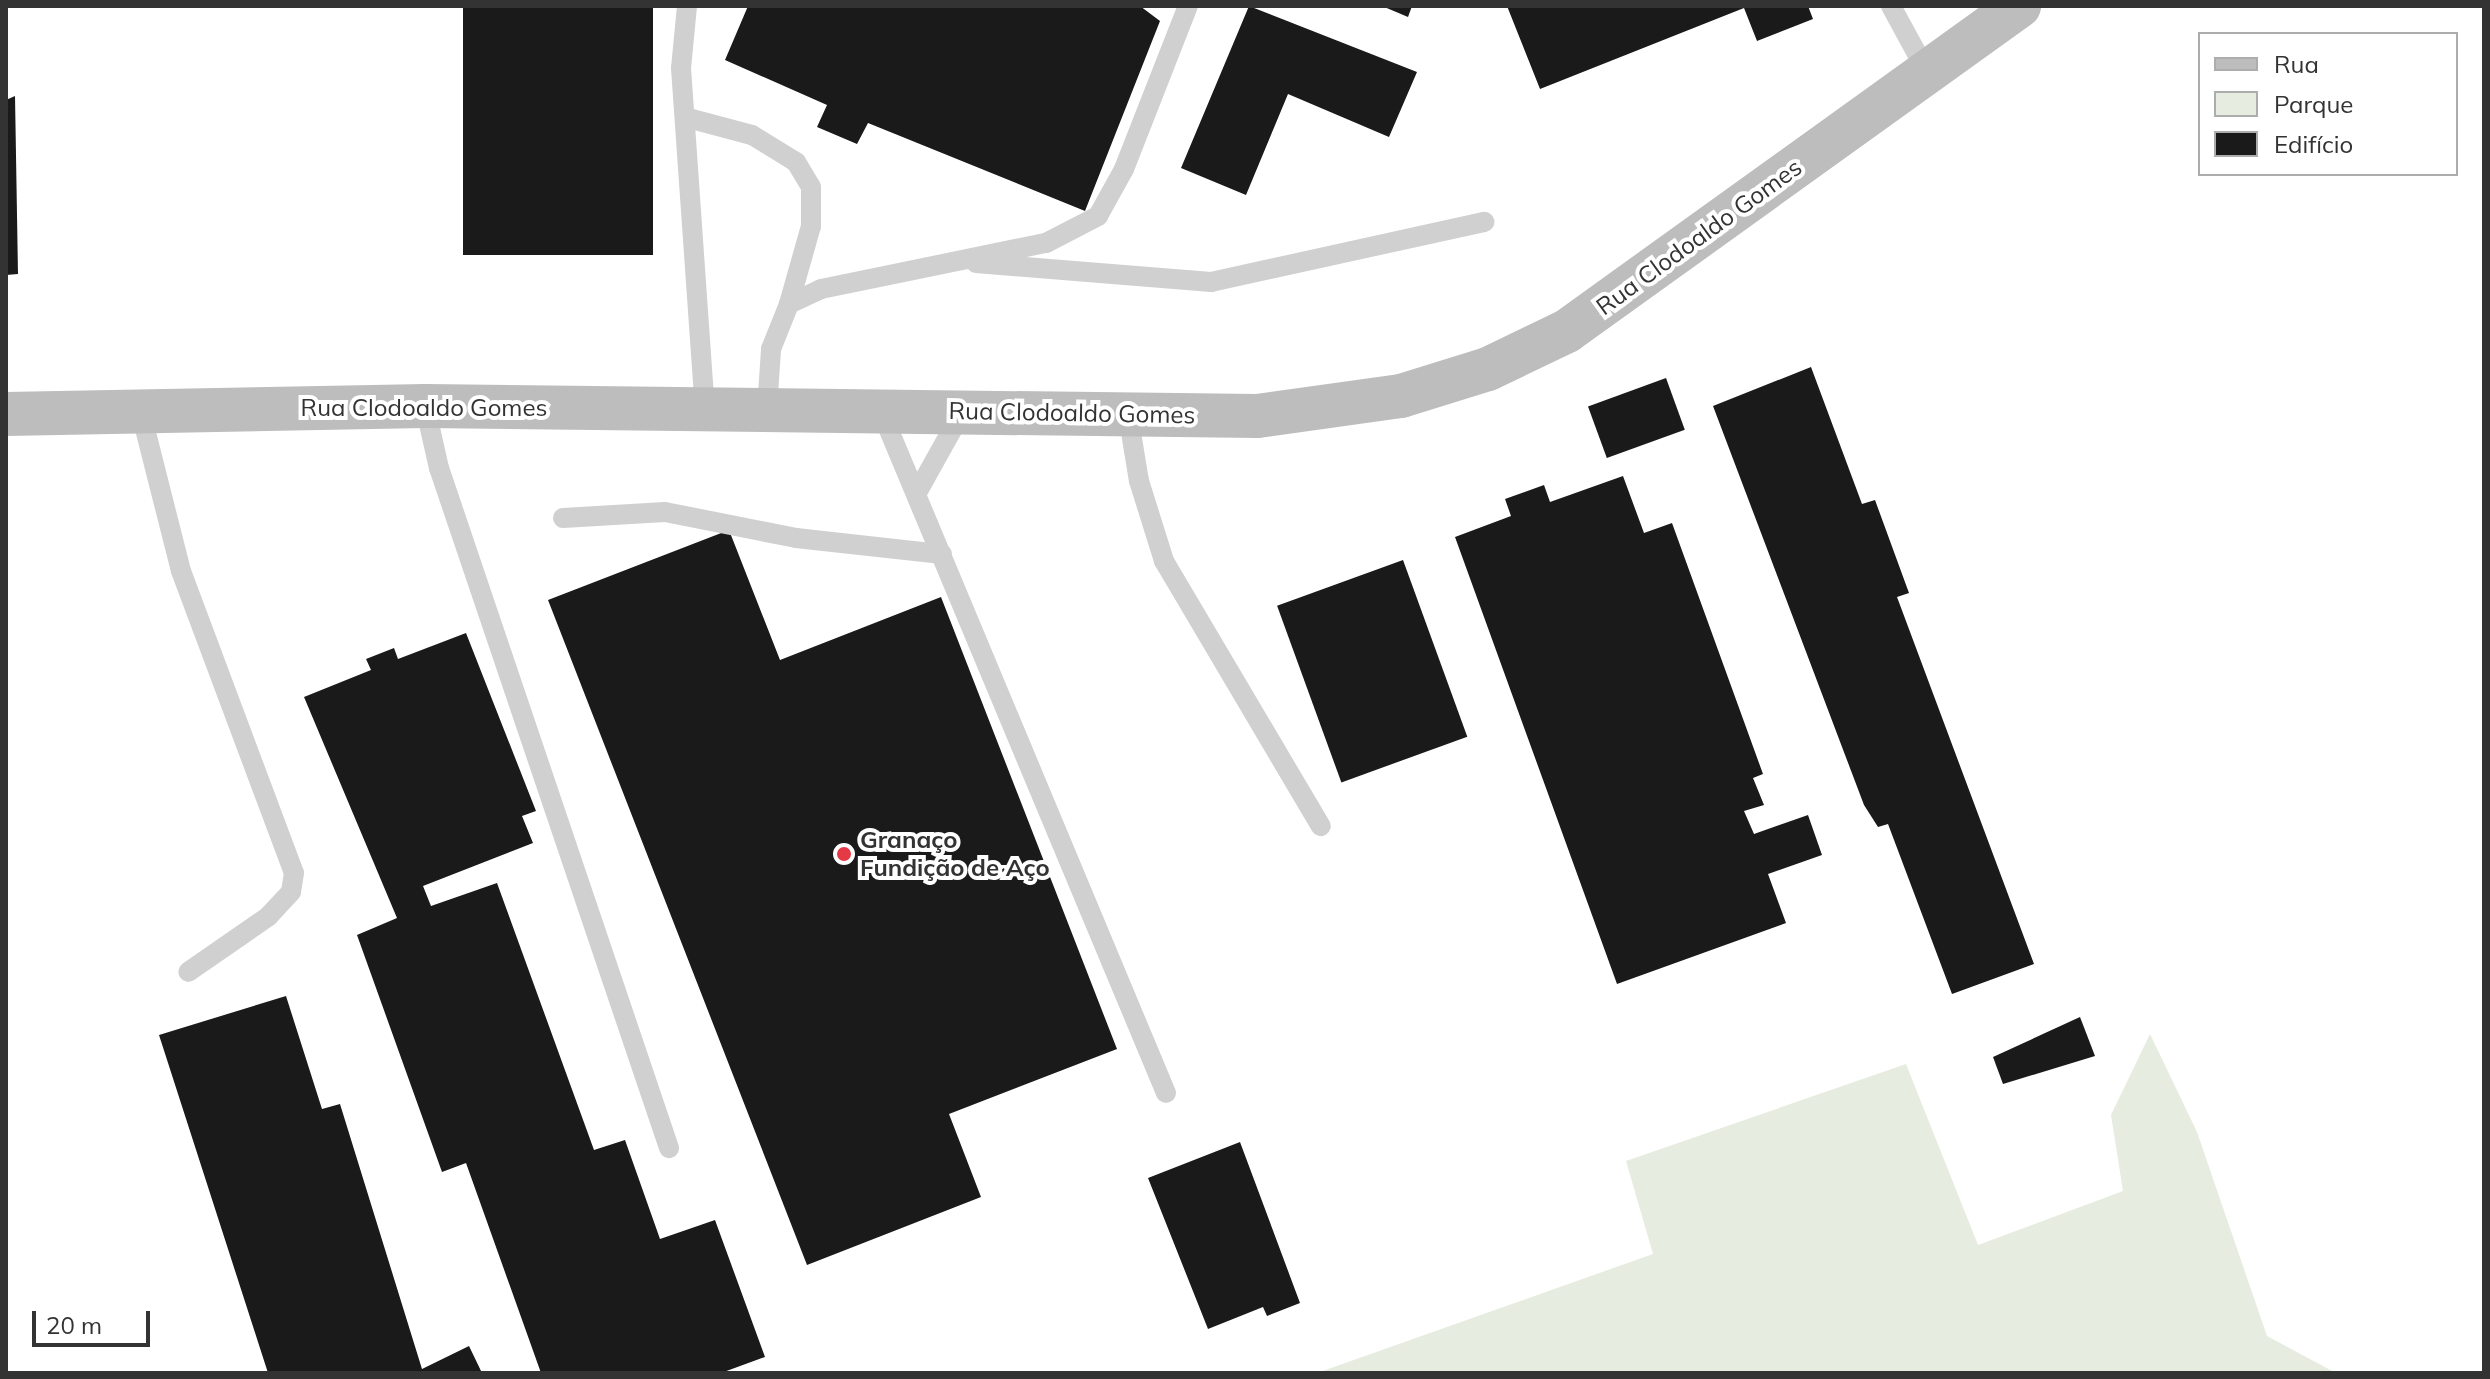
<!DOCTYPE html>
<html>
<head>
<meta charset="utf-8">
<style>
  body { margin:0 }
  #map { position:relative; width:2490px; height:1379px; overflow:hidden; background:#fff; font-family:Mulish,sans-serif }
  div>[style] { position:absolute }
  .green>* { inset:0; background:#e6ecdf }
  .building>* { inset:0; background:#1a1a1a; transform-origin:0 0 }
  .lane>* { height:20px; margin:-10px; padding:0 10px; transform-origin:10px; border-radius:10px; background:#d0d0d0 }
  .secondary>* { height:44px; margin:-22px; padding:0 22px; transform-origin:22px; border-radius:22px; background:#bdbdbd }
  .dots>* { width:22px; height:22px; translate:-50% -50%; box-sizing:border-box; border:4px solid #fff; border-radius:50% }
  span { translate:-50% -50%; white-space:nowrap; text-align:center; line-height:1.15; -webkit-text-stroke:8px #fff; paint-order:stroke }
  .street-label { font-size:24px; color:#333 }
  .poi-label { font-size:24px; color:#333; font-weight:700 }
  .left { translate:0 -50%; text-align:left }
  .frame { position:absolute; inset:0; border:8px solid #333; pointer-events:none }
  .legend { position:absolute; left:2198px; top:32px; width:260px; height:144px; box-sizing:border-box; background:#fff; border:2px solid #adadad; margin:0; padding:10px 14px; list-style:none; font-size:24px; color:#333 }
  .legend li { display:flex; align-items:center; gap:16px; height:40px }
  .legend b { width:40px; border:2px solid #adadad }
  .scale { position:absolute; left:32px; top:1311px; width:118px; height:36px; box-sizing:border-box; border:4px solid #333; border-top:0; padding-left:10px; font-size:24px; line-height:28px; white-space:nowrap; color:#333; -webkit-text-stroke:6px #fff; paint-order:stroke }
</style>
</head>
<body>
<div id="map">
  <div class="green">
    <i style="clip-path:polygon(2150px 1034px,2197px 1132px,2267px 1336px,2336px 1373px,1317px 1373px,1653px 1254px,1626px 1161px,1906px 1064px,1978px 1245px,2123px 1191px,2111px 1115px)"></i>
  </div>
  <div class="building">
    <i style="left:463px;top:6px;width:190px;height:249px"></i>
    <i style="clip-path:polygon(748px 6px,1140px 6px,1160px 21px,1085px 211px,868px 123px,857px 144px,817px 127px,827px 105px,725px 60px)"></i>
    <i style="clip-path:polygon(1249px 6px,1417px 72px,1389px 137px,1288px 94px,1246px 195px,1181px 168px)"></i>
    <i style="clip-path:polygon(1382px 6px,1412px 6px,1408px 17px)"></i>
    <i style="clip-path:polygon(1507px 6px,1808px 6px,1813px 19px,1757px 41px,1744px 8px,1540px 89px)"></i>
    <i style="clip-path:polygon(15px 96px,18px 274px,6px 275px,6px 100px)"></i>
    <i style="clip-path:polygon(1811px 367px,1862px 504px,1875px 500px,1909px 593px,1897px 597px,2034px 964px,1952px 994px,1888px 824px,1878px 827px,1864px 805px,1713px 406px)"></i>
    <i style="left:1666px;top:378px;width:55px;height:83px;rotate:70deg"></i>
    <i style="clip-path:polygon(1623px 476px,1644px 533px,1672px 523px,1763px 774px,1753px 778px,1764px 805px,1744px 811px,1754px 834px,1808px 815px,1822px 855px,1768px 874px,1786px 923px,1617px 984px,1455px 537px,1511px 516px,1505px 499px,1544px 485px,1550px 502px)"></i>
    <i style="clip-path:polygon(729px 530px,780px 660px,941px 597px,1117px 1049px,949px 1114px,981px 1197px,807px 1265px,548px 600px)"></i>
    <i style="left:1403px;top:560px;width:188px;height:134px;rotate:70deg"></i>
    <i style="clip-path:polygon(466px 633px,536px 811px,522px 816px,533px 843px,423px 886px,431px 906px,497px 883px,594px 1150px,625px 1140px,660px 1239px,715px 1220px,765px 1357px,721px 1373px,541px 1373px,466px 1163px,442px 1172px,357px 935px,397px 918px,304px 697px,371px 670px,366px 659px,394px 648px,398px 659px)"></i>
    <i style="clip-path:polygon(286px 996px,322px 1109px,340px 1104px,422px 1369px,469px 1346px,482px 1373px,268px 1373px,159px 1035px)"></i>
    <i style="clip-path:polygon(2080px 1017px,2095px 1056px,2003px 1084px,1993px 1057px)"></i>
    <i style="clip-path:polygon(1240px 1142px,1300px 1303px,1267px 1316px,1263px 1307px,1208px 1329px,1148px 1178px)"></i>
  </div>
  <div class="lane">
    <i style="left:687px;top:6px;width:62px;rotate:95.5deg"></i>
    <i style="left:681px;top:68px;width:343px;rotate:86deg"></i>
    <i style="left:1891px;top:6px;width:75px;rotate:61.4deg"></i>
    <i style="left:688px;top:118px;width:66px;rotate:14.9deg"></i>
    <i style="left:752px;top:135px;width:52px;rotate:31.5deg"></i>
    <i style="left:796px;top:162px;width:29px;rotate:59deg"></i>
    <i style="left:811px;top:187px;width:39px;rotate:90deg"></i>
    <i style="left:811px;top:226px;width:81px;rotate:105.8deg"></i>
    <i style="left:976px;top:263px;width:236px;rotate:4.6deg"></i>
    <i style="left:1211px;top:282px;width:280px;rotate:-12.4deg"></i>
    <i style="left:425px;top:406px;width:64px;rotate:77.3deg"></i>
    <i style="left:439px;top:468px;width:718px;rotate:71.31deg"></i>
    <i style="left:140px;top:409px;width:167px;rotate:75.8deg"></i>
    <i style="left:181px;top:571px;width:322px;rotate:69.5deg"></i>
    <i style="left:294px;top:873px;width:19px;rotate:99deg"></i>
    <i style="left:291px;top:892px;width:33px;rotate:133deg"></i>
    <i style="left:269px;top:916px;width:98px;rotate:145.3deg"></i>
    <i style="left:767px;top:410px;width:61px;rotate:-86.2deg"></i>
    <i style="left:771px;top:349px;width:48px;rotate:-68.2deg"></i>
    <i style="left:789px;top:304px;width:35px;rotate:-25deg"></i>
    <i style="left:821px;top:289px;width:230px;rotate:-11.6deg"></i>
    <i style="left:1046px;top:243px;width:59px;rotate:-27.4deg"></i>
    <i style="left:1098px;top:216px;width:54px;rotate:-61deg"></i>
    <i style="left:1124px;top:169px;width:175px;rotate:-68.6deg"></i>
    <i style="left:881px;top:411px;width:739px;rotate:67.32deg"></i>
    <i style="left:1128px;top:414px;width:68px;rotate:80.7deg"></i>
    <i style="left:1139px;top:481px;width:84px;rotate:72.6deg"></i>
    <i style="left:1164px;top:561px;width:308px;rotate:59.4deg"></i>
    <i style="left:919px;top:489px;width:88px;rotate:-60.8deg"></i>
    <i style="left:563px;top:518px;width:102px;rotate:-3.4deg"></i>
    <i style="left:665px;top:512px;width:134px;rotate:11.2deg"></i>
    <i style="left:796px;top:538px;width:147px;rotate:6.3deg"></i>
  </div>
  <div class="secondary">
    <i style="left:6px;top:414px;width:419px;rotate:-1.1deg"></i>
    <i style="left:425px;top:406px;width:832px;rotate:0.69deg"></i>
    <i style="left:1257px;top:416px;width:145px;rotate:-7.9deg"></i>
    <i style="left:1401px;top:396px;width:91px;rotate:-17.2deg"></i>
    <i style="left:1488px;top:369px;width:88px;rotate:-25.7deg"></i>
    <i style="left:1567px;top:331px;width:557px;rotate:-35.72deg"></i>
  </div>
  <div class="dots">
    <i style="left:844px;top:854px;background:#e63946"></i>
  </div>
  <div class="street-label">
    <span style="left:1699px;top:237px;rotate:-36deg">Rua Clodoaldo Gomes</span>
    <span style="left:424px;top:408px">Rua Clodoaldo Gomes</span>
    <span style="left:1072px;top:413px;rotate:1deg">Rua Clodoaldo Gomes</span>
  </div>
  <div class="poi-label">
    <span class="left" style="left:860px;top:854px">Granaço<br>Fundição de Aço</span>
  </div>
  <div class="frame"></div>
  <ul class="legend">
  <li><b style="height:10px;background:#bdbdbd"></b>Rua</li>
  <li><b style="height:22px;background:#e6ecdf"></b>Parque</li>
  <li><b style="height:22px;background:#1a1a1a"></b>Edifício</li>
  </ul>
  <div class="scale">20 m</div>
</div>
</body>
</html>
